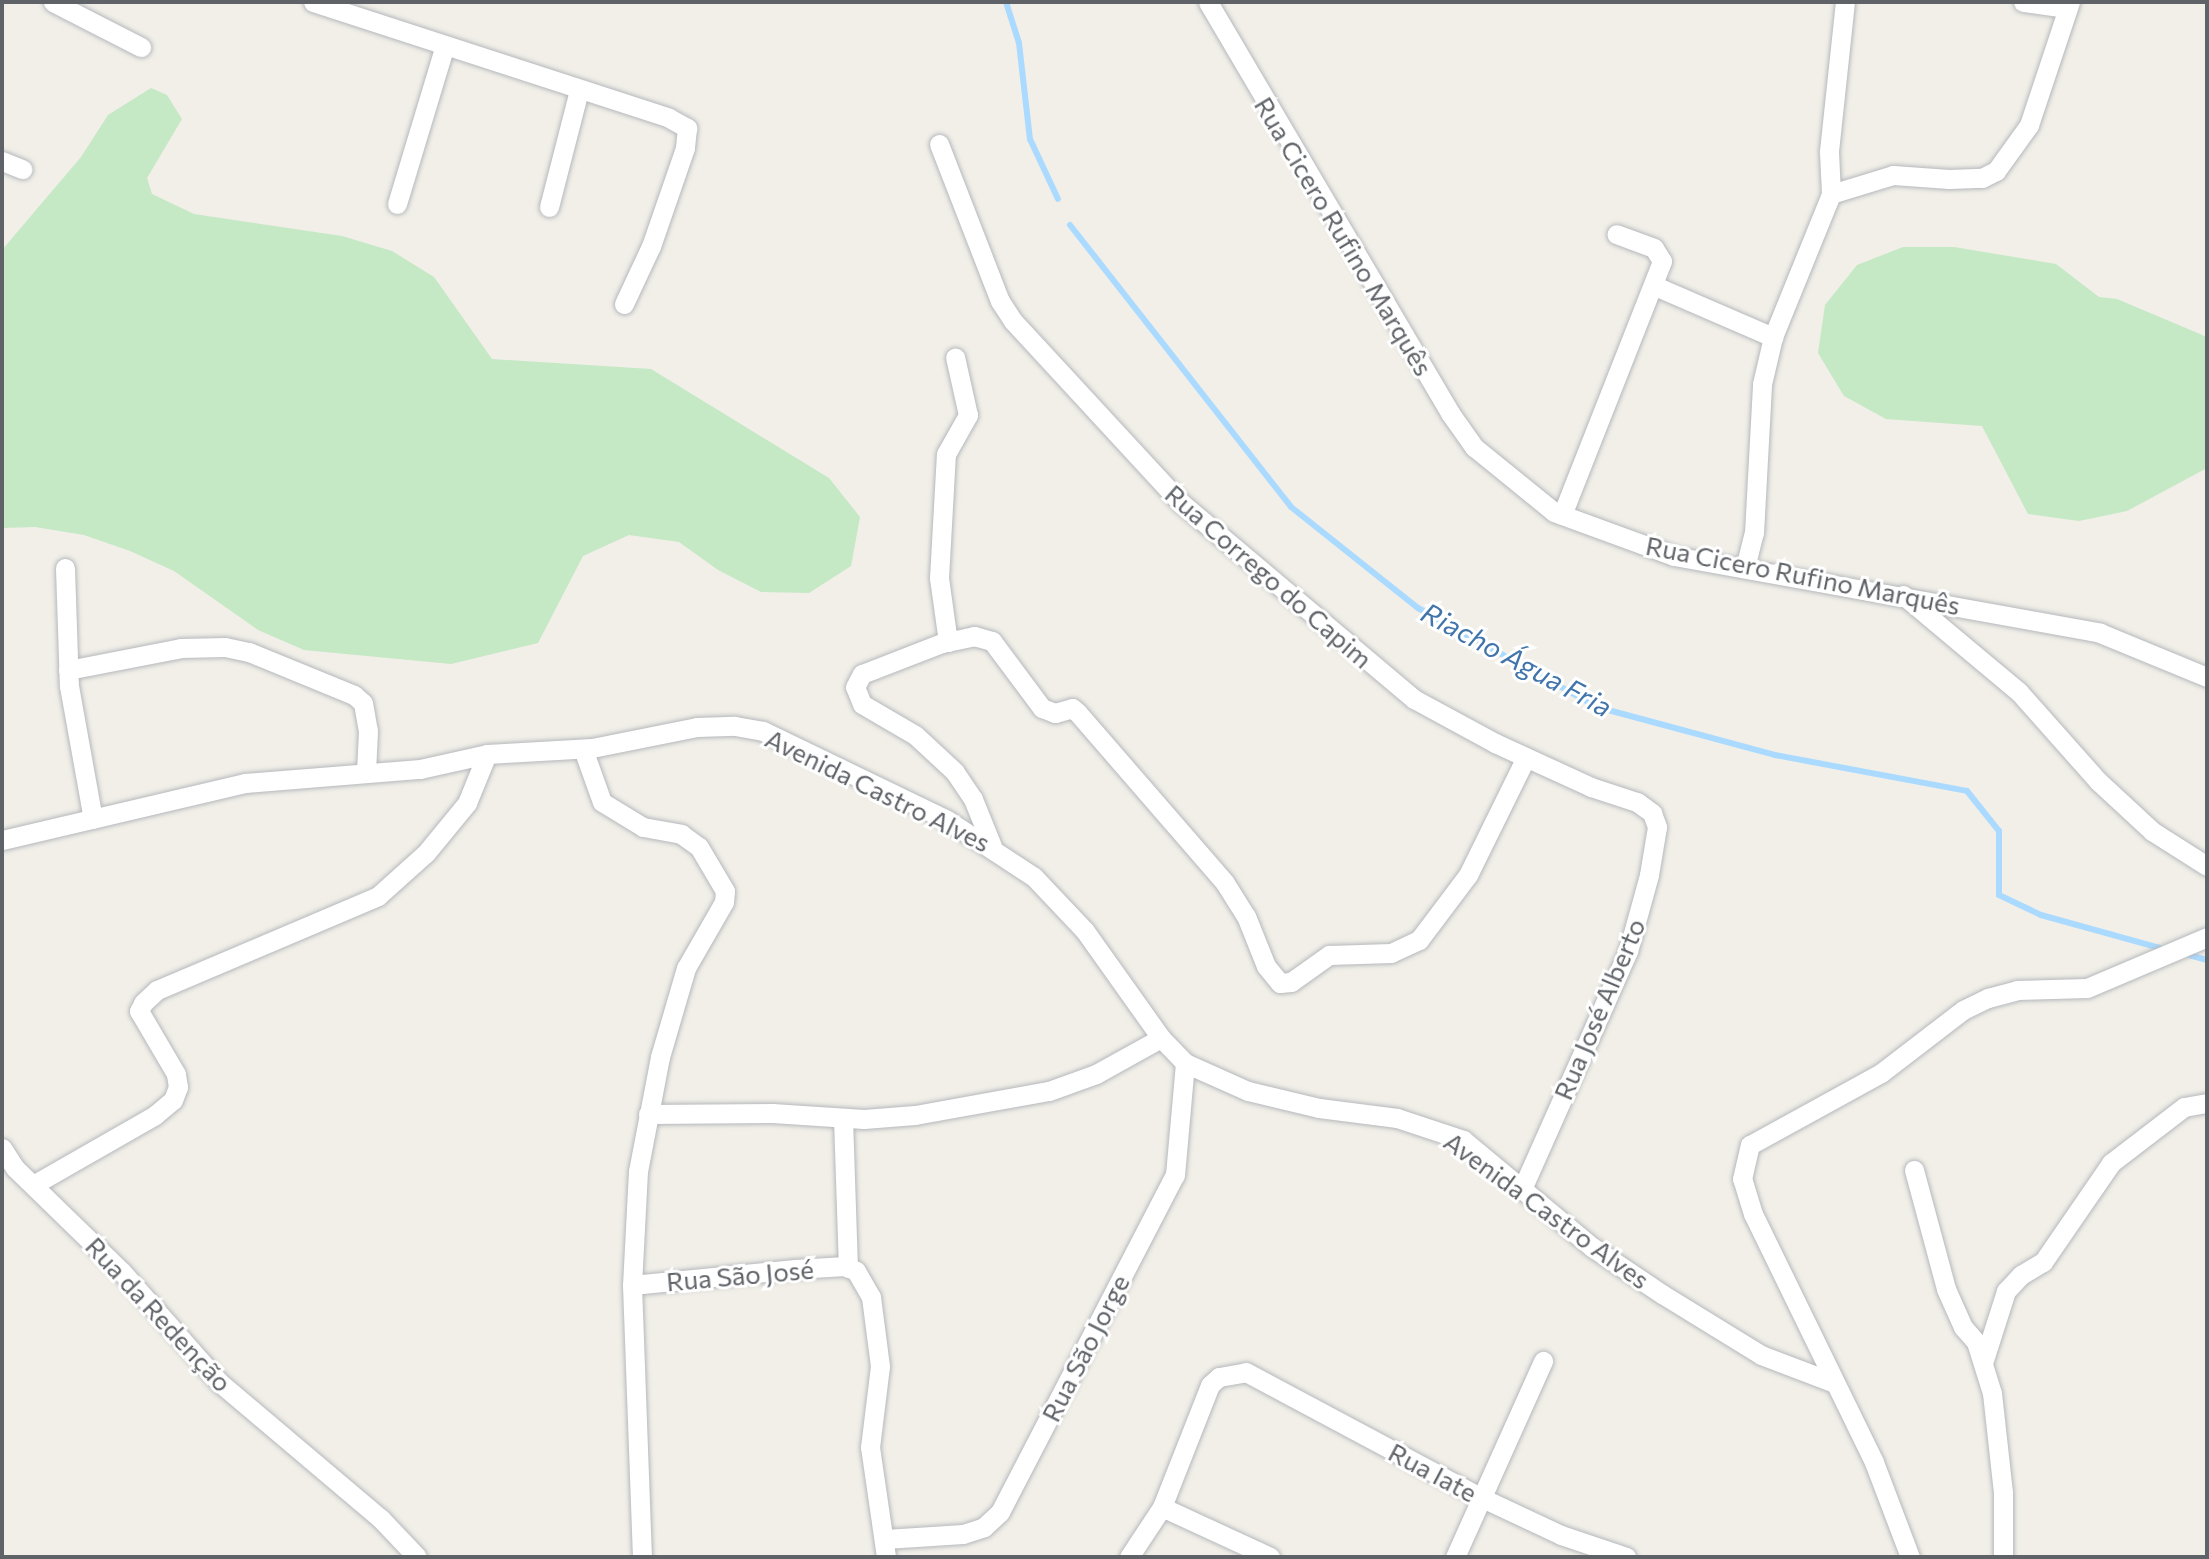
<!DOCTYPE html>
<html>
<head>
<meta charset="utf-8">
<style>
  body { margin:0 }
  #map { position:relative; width:2209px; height:1559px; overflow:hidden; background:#f1efe8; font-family:Commissioner,sans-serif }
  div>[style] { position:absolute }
  .green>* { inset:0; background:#c5e8c5 }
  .stream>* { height:6px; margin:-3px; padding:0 3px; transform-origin:3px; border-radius:3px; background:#aadaff }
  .roads { filter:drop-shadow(0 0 2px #b5b8bc) drop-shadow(0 0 2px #b5b8bc) }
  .minor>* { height:19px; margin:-9.5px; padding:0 9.5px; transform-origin:9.5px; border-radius:9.5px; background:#fff }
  span { translate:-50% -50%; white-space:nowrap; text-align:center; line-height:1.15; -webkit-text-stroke:6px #fff; paint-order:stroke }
  .street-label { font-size:26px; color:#5f6368 }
  .water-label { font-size:28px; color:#4174aa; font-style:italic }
  .frame { position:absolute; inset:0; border:4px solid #5f6368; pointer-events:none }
</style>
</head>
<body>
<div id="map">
  <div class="green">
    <i style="clip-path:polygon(151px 88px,167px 95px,182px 119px,147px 178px,152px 194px,194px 214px,342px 236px,392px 251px,434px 277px,492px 359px,651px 369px,829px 478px,860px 517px,851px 566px,809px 593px,761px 592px,718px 570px,679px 542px,629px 535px,583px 556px,538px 643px,451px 664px,304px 650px,258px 630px,174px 571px,130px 551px,84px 535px,35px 527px,2px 528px,2px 250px,81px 157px,108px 115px)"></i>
    <i style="clip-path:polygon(1903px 247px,1954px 247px,2056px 264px,2099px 297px,2117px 299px,2207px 337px,2207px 468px,2127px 511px,2079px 521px,2028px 514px,1982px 426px,1886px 419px,1844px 396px,1818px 353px,1825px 305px,1857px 265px)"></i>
  </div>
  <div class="stream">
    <i style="left:1006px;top:2px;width:43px;rotate:72.4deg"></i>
    <i style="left:1019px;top:43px;width:97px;rotate:83.5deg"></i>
    <i style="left:1030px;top:139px;width:66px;rotate:65deg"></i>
    <i style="left:1070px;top:225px;width:358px;rotate:51.9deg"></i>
    <i style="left:1291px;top:507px;width:162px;rotate:38.5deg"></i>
    <i style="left:1418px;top:608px;width:205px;rotate:28.9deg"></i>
    <i style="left:1597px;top:707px;width:184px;rotate:15.1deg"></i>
    <i style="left:1775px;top:755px;width:195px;rotate:10.6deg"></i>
    <i style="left:1967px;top:791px;width:51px;rotate:51.3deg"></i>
    <i style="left:1999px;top:831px;width:64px;rotate:90deg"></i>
    <i style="left:1999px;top:895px;width:47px;rotate:25.5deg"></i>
    <i style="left:2041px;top:915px;width:123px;rotate:15.5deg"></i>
    <i style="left:2189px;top:955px;width:19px;rotate:16deg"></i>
  </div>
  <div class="roads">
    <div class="minor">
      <i style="left:53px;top:2px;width:99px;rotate:27.1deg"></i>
      <i style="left:313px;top:2px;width:374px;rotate:18deg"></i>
      <i style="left:669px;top:118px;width:21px;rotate:29deg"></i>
      <i style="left:687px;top:128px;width:20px;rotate:96deg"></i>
      <i style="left:685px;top:148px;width:104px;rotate:109.1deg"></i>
      <i style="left:651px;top:246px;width:64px;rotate:115deg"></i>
      <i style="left:1208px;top:2px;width:477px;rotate:59.5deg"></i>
      <i style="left:1450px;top:413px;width:42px;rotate:54.8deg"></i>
      <i style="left:1474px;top:447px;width:103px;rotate:39.1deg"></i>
      <i style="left:1554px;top:512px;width:128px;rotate:20.1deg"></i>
      <i style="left:1674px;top:556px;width:433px;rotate:10.2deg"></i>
      <i style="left:2100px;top:633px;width:116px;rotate:22.4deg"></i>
      <i style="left:2023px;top:2px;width:44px;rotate:7.8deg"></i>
      <i style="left:939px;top:144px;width:168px;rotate:68.8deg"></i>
      <i style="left:1000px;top:301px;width:24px;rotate:57deg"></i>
      <i style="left:1013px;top:321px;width:246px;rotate:47.3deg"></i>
      <i style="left:1180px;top:502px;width:306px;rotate:40.1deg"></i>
      <i style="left:1414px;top:699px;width:92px;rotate:28.5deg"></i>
      <i style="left:1495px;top:743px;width:106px;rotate:24.6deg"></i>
      <i style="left:1591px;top:787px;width:48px;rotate:18.1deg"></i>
      <i style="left:1637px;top:802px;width:19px;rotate:36deg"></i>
      <i style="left:1652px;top:813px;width:15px;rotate:70deg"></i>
      <i style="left:1657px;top:827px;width:49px;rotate:99.5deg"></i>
      <i style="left:1649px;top:875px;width:79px;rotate:105.4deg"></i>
      <i style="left:1628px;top:951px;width:258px;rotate:114deg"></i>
      <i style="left:2px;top:161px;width:22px;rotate:22deg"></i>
      <i style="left:1831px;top:194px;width:65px;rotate:-17deg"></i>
      <i style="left:1893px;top:175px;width:56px;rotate:4.1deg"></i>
      <i style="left:1949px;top:179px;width:33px;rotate:-2deg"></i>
      <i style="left:1982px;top:178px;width:16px;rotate:-27deg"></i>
      <i style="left:1996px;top:171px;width:57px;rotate:-54.3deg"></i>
      <i style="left:2029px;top:125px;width:130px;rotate:-71.6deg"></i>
      <i style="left:397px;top:204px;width:163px;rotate:-73.2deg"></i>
      <i style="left:549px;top:207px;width:121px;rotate:-75.6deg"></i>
      <i style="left:1655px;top:286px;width:129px;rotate:23.4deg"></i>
      <i style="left:1562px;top:515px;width:273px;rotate:-68.5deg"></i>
      <i style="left:1662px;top:261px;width:15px;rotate:-122deg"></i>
      <i style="left:1654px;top:248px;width:40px;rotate:-159.8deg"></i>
      <i style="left:65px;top:568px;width:118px;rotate:88.1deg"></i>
      <i style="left:69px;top:686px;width:135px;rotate:79.8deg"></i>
      <i style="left:1745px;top:568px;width:36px;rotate:-76deg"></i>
      <i style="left:1754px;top:533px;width:149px;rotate:-86.9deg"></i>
      <i style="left:1762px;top:384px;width:48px;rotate:-76.8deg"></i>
      <i style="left:1773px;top:337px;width:154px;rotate:-67.9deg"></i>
      <i style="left:1831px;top:194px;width:43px;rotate:-92.7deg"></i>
      <i style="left:1829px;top:151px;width:150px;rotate:-83.9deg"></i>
      <i style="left:1903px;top:595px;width:151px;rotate:39.9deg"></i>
      <i style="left:2019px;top:692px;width:119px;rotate:48.4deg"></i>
      <i style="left:2098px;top:781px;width:74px;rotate:42.8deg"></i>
      <i style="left:2152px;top:831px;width:65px;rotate:32.5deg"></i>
      <i style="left:948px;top:642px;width:65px;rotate:-98deg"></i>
      <i style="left:939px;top:578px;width:124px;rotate:-86.8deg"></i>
      <i style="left:946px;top:454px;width:45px;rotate:-60.6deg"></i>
      <i style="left:968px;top:415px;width:59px;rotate:-102.6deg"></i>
      <i style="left:68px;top:670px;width:115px;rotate:-11deg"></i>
      <i style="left:181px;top:648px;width:44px;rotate:-1.3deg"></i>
      <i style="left:225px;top:647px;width:25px;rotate:12deg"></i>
      <i style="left:249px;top:652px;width:113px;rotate:22.3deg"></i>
      <i style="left:354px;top:695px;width:12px;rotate:42deg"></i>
      <i style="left:363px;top:703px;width:28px;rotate:80deg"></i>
      <i style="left:368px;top:731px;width:41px;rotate:92.8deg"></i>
      <i style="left:583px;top:749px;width:56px;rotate:70.3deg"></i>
      <i style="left:602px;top:802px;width:48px;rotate:31.4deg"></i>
      <i style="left:643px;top:827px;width:39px;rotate:10deg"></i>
      <i style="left:681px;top:834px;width:22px;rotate:36deg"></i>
      <i style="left:699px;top:847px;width:51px;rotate:59.4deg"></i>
      <i style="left:725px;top:891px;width:11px;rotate:95deg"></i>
      <i style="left:724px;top:902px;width:76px;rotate:119.9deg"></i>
      <i style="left:686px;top:968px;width:93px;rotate:106.3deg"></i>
      <i style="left:660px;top:1057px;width:116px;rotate:100.9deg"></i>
      <i style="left:638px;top:1171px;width:114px;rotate:93deg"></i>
      <i style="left:632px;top:1285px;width:272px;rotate:87.9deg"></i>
      <i style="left:2px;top:840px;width:250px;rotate:-13.2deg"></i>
      <i style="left:245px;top:783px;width:176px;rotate:-4.6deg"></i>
      <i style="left:420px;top:769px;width:69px;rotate:-12.6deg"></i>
      <i style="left:487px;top:754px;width:105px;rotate:-3.3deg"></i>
      <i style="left:592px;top:748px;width:107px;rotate:-11.3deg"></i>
      <i style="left:697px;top:727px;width:38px;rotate:-2deg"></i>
      <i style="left:735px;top:726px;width:28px;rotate:10deg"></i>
      <i style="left:763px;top:731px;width:204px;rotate:25.8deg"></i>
      <i style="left:947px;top:820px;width:104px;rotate:33.2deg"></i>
      <i style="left:1034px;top:877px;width:74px;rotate:46.6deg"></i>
      <i style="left:1085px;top:931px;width:131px;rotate:54.6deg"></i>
      <i style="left:1161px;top:1038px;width:35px;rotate:46deg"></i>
      <i style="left:1185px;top:1063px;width:69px;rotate:24deg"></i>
      <i style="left:1248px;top:1091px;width:73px;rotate:13.5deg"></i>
      <i style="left:1319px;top:1108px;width:79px;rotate:7.3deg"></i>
      <i style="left:1397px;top:1118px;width:70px;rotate:18.4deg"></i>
      <i style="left:1463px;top:1140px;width:168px;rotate:39.7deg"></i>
      <i style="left:1592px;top:1247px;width:84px;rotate:33.9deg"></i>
      <i style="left:1662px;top:1294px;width:116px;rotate:31.6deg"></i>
      <i style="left:1761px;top:1355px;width:76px;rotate:20.8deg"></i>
      <i style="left:992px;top:846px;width:51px;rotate:-112deg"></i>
      <i style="left:973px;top:799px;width:32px;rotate:-124deg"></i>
      <i style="left:955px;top:772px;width:54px;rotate:-137.2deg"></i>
      <i style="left:915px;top:735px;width:61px;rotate:-149.7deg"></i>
      <i style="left:862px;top:704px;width:18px;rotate:-112deg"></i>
      <i style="left:855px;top:687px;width:15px;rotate:-62deg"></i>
      <i style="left:862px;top:674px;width:86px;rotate:-21.2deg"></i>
      <i style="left:942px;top:643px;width:33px;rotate:-12deg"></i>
      <i style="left:974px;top:636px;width:19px;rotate:16deg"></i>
      <i style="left:992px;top:641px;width:84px;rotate:53.3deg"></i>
      <i style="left:1042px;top:708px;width:14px;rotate:21deg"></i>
      <i style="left:1055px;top:713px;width:18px;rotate:-16deg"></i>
      <i style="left:1072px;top:708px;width:6px;rotate:39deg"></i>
      <i style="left:1077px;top:712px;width:226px;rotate:49.1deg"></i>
      <i style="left:1225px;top:883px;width:39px;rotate:58deg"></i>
      <i style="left:1246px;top:916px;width:54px;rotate:68.2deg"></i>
      <i style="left:1266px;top:966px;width:22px;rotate:51deg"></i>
      <i style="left:1280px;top:983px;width:11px;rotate:-5deg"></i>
      <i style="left:1291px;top:982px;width:47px;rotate:-35.4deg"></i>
      <i style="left:1329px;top:955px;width:62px;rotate:-1.8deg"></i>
      <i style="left:1391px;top:953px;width:31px;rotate:-25deg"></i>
      <i style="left:1419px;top:940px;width:81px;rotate:-53deg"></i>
      <i style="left:1468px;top:875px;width:131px;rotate:-63.8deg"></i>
      <i style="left:648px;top:1114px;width:124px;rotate:-0.5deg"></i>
      <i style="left:772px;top:1113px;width:92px;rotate:3.7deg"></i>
      <i style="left:864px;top:1119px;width:51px;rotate:-4.5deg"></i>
      <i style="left:915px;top:1115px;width:136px;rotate:-10.2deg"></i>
      <i style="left:1049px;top:1091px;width:50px;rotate:-19.9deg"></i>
      <i style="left:1096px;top:1074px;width:74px;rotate:-29deg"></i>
      <i style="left:843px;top:1118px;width:150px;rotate:88.1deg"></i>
      <i style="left:2px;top:1148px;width:24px;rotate:57deg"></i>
      <i style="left:15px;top:1168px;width:149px;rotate:44.2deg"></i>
      <i style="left:122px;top:1272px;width:148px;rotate:48.6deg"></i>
      <i style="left:220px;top:1383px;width:211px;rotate:40.2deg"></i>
      <i style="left:381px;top:1519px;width:52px;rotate:46.5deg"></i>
      <i style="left:1914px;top:1170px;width:123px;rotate:74.9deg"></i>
      <i style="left:1946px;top:1289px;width:42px;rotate:65.9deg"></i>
      <i style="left:1963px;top:1327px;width:20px;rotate:49deg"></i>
      <i style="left:1976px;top:1342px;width:53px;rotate:72.6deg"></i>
      <i style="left:1992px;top:1393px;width:100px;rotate:83.7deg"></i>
      <i style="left:2003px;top:1492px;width:65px;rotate:90deg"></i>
      <i style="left:33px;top:1185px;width:141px;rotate:-29.8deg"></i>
      <i style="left:155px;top:1115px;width:23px;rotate:-40deg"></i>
      <i style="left:173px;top:1100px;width:14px;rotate:-69deg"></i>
      <i style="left:178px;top:1087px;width:13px;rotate:-99deg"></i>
      <i style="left:176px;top:1074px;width:73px;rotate:-120.4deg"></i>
      <i style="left:139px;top:1011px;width:9px;rotate:-63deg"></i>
      <i style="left:143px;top:1003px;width:19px;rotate:-43deg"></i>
      <i style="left:157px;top:990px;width:240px;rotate:-23deg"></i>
      <i style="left:378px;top:896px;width:64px;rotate:-41.9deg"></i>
      <i style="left:426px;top:853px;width:65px;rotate:-50.6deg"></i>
      <i style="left:467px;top:803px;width:53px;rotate:-67.8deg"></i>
      <i style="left:632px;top:1285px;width:164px;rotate:-5.6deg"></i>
      <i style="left:795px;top:1269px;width:50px;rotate:-3.4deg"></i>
      <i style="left:845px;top:1266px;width:12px;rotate:24deg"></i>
      <i style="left:856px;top:1271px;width:30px;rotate:60deg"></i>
      <i style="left:871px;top:1297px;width:70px;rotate:82.6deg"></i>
      <i style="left:880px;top:1366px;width:82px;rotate:97deg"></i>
      <i style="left:870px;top:1447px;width:111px;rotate:81.7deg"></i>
      <i style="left:1983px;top:1363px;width:76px;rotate:-72.3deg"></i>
      <i style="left:2006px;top:1291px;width:22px;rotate:-47deg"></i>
      <i style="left:2021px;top:1275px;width:26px;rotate:-31deg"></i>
      <i style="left:2043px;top:1262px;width:120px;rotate:-55.5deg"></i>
      <i style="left:2111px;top:1163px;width:92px;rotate:-37.5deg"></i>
      <i style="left:2184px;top:1107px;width:23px;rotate:-10deg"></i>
      <i style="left:1162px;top:1507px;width:119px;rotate:24.8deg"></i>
      <i style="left:885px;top:1539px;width:78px;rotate:-3.7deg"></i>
      <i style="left:963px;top:1534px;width:22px;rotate:-18deg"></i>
      <i style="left:984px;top:1527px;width:22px;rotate:-43deg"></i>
      <i style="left:1000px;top:1512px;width:380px;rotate:-62.6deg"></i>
      <i style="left:1175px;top:1175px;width:112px;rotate:-84.9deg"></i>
      <i style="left:1129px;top:1557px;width:60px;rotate:-56.6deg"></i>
      <i style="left:1162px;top:1507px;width:131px;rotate:-68.5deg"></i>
      <i style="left:1210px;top:1385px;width:12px;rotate:-42deg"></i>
      <i style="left:1219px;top:1377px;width:27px;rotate:-10deg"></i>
      <i style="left:1246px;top:1372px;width:265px;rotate:28.1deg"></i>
      <i style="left:1480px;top:1497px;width:89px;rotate:25.1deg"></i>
      <i style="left:1561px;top:1535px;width:69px;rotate:18.7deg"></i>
      <i style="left:1455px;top:1557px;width:215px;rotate:-65.8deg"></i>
      <i style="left:1910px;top:1557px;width:102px;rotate:-110.8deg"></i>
      <i style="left:1874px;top:1462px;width:276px;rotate:-116deg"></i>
      <i style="left:1753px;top:1214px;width:37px;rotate:-107deg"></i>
      <i style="left:1742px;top:1179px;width:35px;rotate:-77deg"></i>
      <i style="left:1750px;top:1145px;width:149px;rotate:-28.8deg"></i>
      <i style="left:1881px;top:1073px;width:103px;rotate:-37.5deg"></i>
      <i style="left:1963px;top:1010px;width:28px;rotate:-26deg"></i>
      <i style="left:1988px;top:998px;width:30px;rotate:-15deg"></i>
      <i style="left:2017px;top:990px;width:70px;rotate:-1.6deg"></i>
      <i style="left:2087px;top:988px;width:130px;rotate:-23deg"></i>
    </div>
  </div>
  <div class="street-label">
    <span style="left:1344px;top:236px;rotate:59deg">Rua Cicero Rufino Marquês</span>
    <span style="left:1803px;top:575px;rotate:11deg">Rua Cicero Rufino Marquês</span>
    <span style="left:1269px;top:576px;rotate:41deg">Rua Corrego do Capim</span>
    <span style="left:878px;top:790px;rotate:26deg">Avenida Castro Alves</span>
    <span style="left:1599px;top:1009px;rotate:-67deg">Rua José Alberto</span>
    <span style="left:1547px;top:1210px;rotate:36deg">Avenida Castro Alves</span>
    <span style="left:740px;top:1275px;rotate:-5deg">Rua São José</span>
    <span style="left:159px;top:1314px;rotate:47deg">Rua da Redenção</span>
    <span style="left:1085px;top:1348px;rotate:-63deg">Rua São Jorge</span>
    <span style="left:1433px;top:1472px;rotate:28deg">Rua Iate</span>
  </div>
  <div class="water-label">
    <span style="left:1517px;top:659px;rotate:28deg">Riacho Água Fria</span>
  </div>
  <div class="frame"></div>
</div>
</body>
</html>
